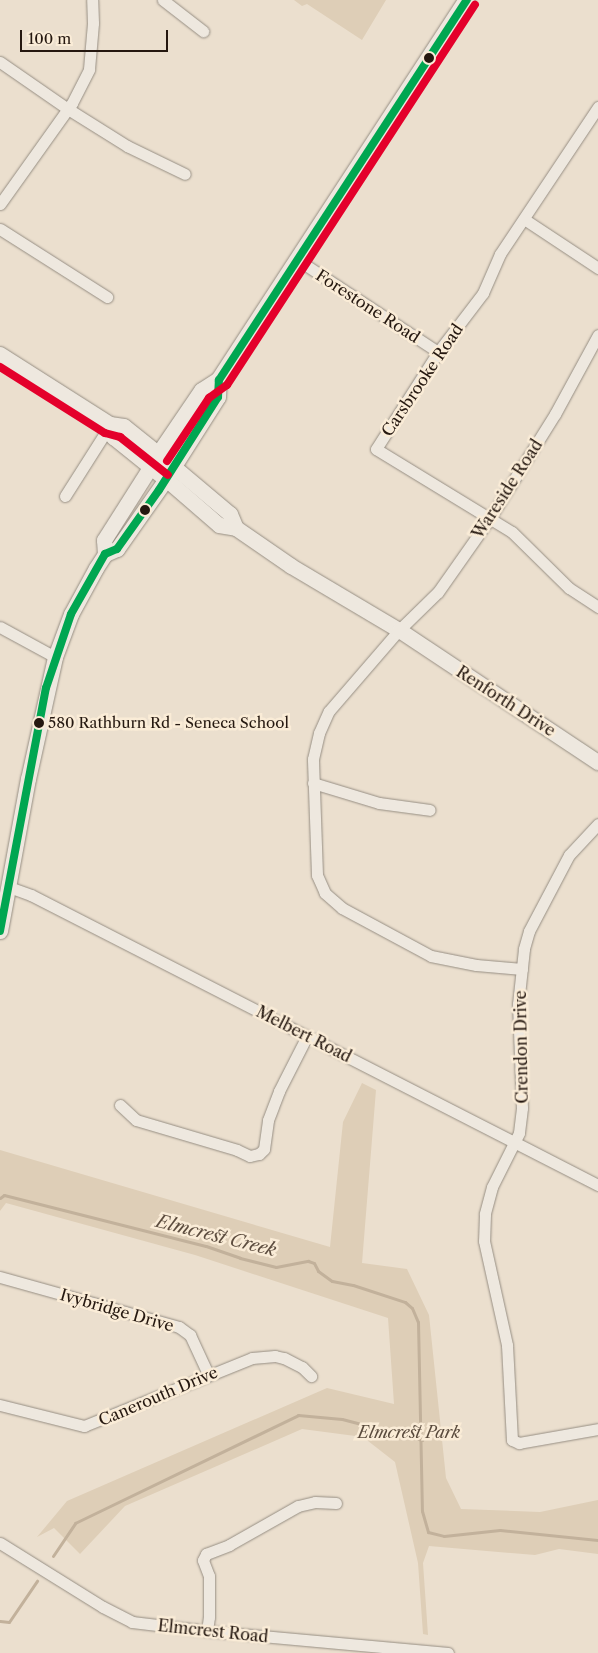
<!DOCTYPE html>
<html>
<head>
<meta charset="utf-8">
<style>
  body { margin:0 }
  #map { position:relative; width:598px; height:1653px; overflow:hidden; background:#ebdfce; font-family:"Libre Caslon Text",serif }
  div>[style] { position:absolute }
  .green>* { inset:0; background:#deceb7 }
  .stream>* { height:3px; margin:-1.5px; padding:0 1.5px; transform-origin:1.5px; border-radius:1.5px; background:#c2b19b }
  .roads { filter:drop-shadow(0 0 1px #968e83) drop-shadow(0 0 1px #968e83) }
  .minor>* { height:11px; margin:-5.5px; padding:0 5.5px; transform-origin:5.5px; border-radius:5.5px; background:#eee8df }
  .tertiary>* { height:15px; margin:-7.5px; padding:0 7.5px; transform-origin:7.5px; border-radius:7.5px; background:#eee8df }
  .secondary>* { height:16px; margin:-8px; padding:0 8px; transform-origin:8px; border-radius:8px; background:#eee8df }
  .bus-1>* { height:8px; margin:-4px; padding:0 4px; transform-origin:4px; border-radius:4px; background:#00a651 }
  .bus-2>* { height:8px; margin:-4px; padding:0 4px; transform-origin:4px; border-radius:4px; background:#e4002b }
  .dots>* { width:14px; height:14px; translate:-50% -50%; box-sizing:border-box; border:2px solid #faecd7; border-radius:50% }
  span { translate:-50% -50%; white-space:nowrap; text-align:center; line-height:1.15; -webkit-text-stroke:5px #faecd7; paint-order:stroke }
  .bus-label { font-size:15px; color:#251810 }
  .left { translate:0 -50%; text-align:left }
  .street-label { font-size:16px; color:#251810 }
  .park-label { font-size:16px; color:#594a3c; font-style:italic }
  .water-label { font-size:18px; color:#5d4d3f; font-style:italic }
  .scale { position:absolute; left:20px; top:30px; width:148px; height:22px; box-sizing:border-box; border:2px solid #251810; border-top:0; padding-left:6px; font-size:15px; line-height:18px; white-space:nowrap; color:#251810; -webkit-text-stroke:4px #faecd7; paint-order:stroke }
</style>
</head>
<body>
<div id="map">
  <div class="green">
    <i style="clip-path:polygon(294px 0,386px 0,362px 40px,307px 4px,302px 6px)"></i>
    <i style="clip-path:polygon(362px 1083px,376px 1090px,362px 1263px,407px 1269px,429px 1315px,446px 1478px,461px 1509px,540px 1512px,598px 1500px,598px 1554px,559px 1549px,535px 1555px,429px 1546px,423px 1563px,428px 1635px,423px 1634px,418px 1563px,395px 1462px,363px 1437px,302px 1429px,125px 1506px,80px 1554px,54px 1528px,37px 1537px,67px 1501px,327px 1388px,394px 1404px,388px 1318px,195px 1255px,6px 1203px,0 1211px,0 1150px,330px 1247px,343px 1122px)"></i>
  </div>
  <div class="stream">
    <i style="left:0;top:1198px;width:5px;rotate:-37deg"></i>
    <i style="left:4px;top:1195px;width:208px;rotate:14.2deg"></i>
    <i style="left:206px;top:1246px;width:36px;rotate:19deg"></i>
    <i style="left:240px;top:1258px;width:37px;rotate:14deg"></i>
    <i style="left:276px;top:1267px;width:33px;rotate:-11deg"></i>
    <i style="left:308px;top:1261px;width:6px;rotate:18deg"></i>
    <i style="left:314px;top:1263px;width:9px;rotate:63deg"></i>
    <i style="left:318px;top:1271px;width:17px;rotate:36deg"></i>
    <i style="left:332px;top:1281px;width:21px;rotate:11deg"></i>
    <i style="left:353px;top:1285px;width:55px;rotate:18.1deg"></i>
    <i style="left:405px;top:1302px;width:9px;rotate:41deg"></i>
    <i style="left:412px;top:1308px;width:15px;rotate:67deg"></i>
    <i style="left:418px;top:1322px;width:189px;rotate:88.8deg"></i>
    <i style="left:422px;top:1511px;width:22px;rotate:74deg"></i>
    <i style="left:428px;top:1532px;width:16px;rotate:14deg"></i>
    <i style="left:444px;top:1536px;width:56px;rotate:-6.1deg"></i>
    <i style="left:500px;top:1530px;width:99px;rotate:5.8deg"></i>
    <i style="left:53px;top:1556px;width:40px;rotate:-56deg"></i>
    <i style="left:75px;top:1523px;width:248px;rotate:-25.8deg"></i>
    <i style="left:298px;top:1415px;width:44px;rotate:5.2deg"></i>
    <i style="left:342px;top:1419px;width:83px;rotate:14.7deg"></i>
    <i style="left:0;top:1621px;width:9px;rotate:6deg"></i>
    <i style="left:9px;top:1622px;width:50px;rotate:-55.7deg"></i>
  </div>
  <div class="roads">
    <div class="minor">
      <i style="left:163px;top:0;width:51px;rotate:37.8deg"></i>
      <i style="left:0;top:62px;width:83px;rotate:34.7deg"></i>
      <i style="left:68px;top:109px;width:70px;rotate:32.1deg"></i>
      <i style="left:127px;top:146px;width:64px;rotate:25.8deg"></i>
      <i style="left:598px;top:107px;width:177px;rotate:123.7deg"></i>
      <i style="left:500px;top:254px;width:43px;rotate:113.6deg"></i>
      <i style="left:483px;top:293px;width:74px;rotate:127.3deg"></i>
      <i style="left:438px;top:352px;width:115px;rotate:122.6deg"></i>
      <i style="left:376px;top:449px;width:159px;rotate:31.4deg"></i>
      <i style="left:512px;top:532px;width:80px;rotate:44.5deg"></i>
      <i style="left:569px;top:588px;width:35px;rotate:33deg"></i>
      <i style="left:0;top:204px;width:124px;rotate:-54.5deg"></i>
      <i style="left:72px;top:103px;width:38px;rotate:-63deg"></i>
      <i style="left:89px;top:69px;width:46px;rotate:-85deg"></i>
      <i style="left:93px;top:23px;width:23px;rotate:-92deg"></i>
      <i style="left:524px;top:219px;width:89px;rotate:33.5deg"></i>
      <i style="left:0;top:229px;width:127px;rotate:32.4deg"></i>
      <i style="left:298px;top:260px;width:168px;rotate:33.3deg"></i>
      <i style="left:65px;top:496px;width:84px;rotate:-57.6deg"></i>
      <i style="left:0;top:627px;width:63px;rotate:28.6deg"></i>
      <i style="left:313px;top:783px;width:69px;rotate:16.9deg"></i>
      <i style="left:379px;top:803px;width:51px;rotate:7.8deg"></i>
      <i style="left:598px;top:824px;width:42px;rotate:133.1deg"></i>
      <i style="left:569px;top:855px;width:86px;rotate:117.8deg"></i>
      <i style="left:529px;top:931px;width:19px;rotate:106deg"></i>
      <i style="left:524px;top:949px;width:55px;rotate:96.2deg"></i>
      <i style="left:518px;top:1004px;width:104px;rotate:87.8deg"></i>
      <i style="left:522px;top:1108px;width:25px;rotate:97deg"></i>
      <i style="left:519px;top:1133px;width:60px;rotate:116.6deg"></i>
      <i style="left:492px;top:1187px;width:28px;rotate:105deg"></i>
      <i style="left:485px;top:1214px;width:27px;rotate:92deg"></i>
      <i style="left:484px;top:1241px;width:107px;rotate:77.5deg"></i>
      <i style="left:507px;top:1345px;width:95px;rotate:87deg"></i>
      <i style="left:512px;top:1440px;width:8px;rotate:23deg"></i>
      <i style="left:519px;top:1443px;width:80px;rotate:-10deg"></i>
      <i style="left:9px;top:887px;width:23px;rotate:20deg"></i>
      <i style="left:31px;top:895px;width:637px;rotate:27.09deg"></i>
      <i style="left:522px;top:969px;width:46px;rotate:-175deg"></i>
      <i style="left:476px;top:965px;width:46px;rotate:-168.7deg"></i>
      <i style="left:431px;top:956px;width:101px;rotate:-151.7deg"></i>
      <i style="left:342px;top:908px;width:23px;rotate:-139deg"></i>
      <i style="left:325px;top:893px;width:20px;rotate:-114deg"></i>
      <i style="left:317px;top:875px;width:116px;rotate:-92deg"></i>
      <i style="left:313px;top:759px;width:27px;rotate:-77deg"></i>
      <i style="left:319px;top:733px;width:24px;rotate:-66deg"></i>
      <i style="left:329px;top:711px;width:107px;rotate:-49.2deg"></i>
      <i style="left:399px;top:630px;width:54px;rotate:-44.3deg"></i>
      <i style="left:438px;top:592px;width:90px;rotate:-54.9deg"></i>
      <i style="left:490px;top:518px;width:123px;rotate:-58deg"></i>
      <i style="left:555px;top:414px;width:90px;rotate:-61.4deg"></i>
      <i style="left:120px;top:1105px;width:22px;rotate:43deg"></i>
      <i style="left:136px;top:1120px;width:105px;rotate:16.5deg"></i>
      <i style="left:237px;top:1150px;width:14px;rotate:25deg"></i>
      <i style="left:250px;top:1156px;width:9px;rotate:-13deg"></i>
      <i style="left:259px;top:1154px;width:7px;rotate:-45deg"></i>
      <i style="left:264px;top:1149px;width:29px;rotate:-82deg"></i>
      <i style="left:268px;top:1120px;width:31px;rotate:-69deg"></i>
      <i style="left:279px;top:1091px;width:62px;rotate:-63deg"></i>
      <i style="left:0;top:1277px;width:186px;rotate:15.6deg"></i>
      <i style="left:179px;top:1327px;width:14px;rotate:36deg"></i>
      <i style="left:190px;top:1335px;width:43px;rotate:65.2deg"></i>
      <i style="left:0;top:1405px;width:87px;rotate:14deg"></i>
      <i style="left:84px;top:1426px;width:181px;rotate:-22deg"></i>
      <i style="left:252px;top:1358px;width:23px;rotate:-5deg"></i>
      <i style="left:275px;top:1356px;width:9px;rotate:13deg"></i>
      <i style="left:284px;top:1358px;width:20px;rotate:27deg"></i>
      <i style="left:302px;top:1367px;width:13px;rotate:45deg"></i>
      <i style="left:0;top:1543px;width:121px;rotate:31.9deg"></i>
      <i style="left:103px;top:1607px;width:33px;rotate:27deg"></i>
      <i style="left:132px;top:1622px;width:76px;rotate:6.8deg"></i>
      <i style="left:207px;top:1631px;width:242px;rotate:5.2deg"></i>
      <i style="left:207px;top:1631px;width:14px;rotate:-82deg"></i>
      <i style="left:209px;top:1617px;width:41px;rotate:-90deg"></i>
      <i style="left:209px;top:1576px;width:17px;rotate:-111deg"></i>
      <i style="left:203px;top:1560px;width:7px;rotate:-63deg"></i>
      <i style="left:206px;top:1554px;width:25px;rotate:-21deg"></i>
      <i style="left:229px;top:1545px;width:79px;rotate:-29.5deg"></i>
      <i style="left:298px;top:1506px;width:17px;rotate:-13deg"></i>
      <i style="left:315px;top:1502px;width:21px;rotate:3deg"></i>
    </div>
    <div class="tertiary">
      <i style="left:174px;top:467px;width:73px;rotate:40deg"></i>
      <i style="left:230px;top:514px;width:15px;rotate:67deg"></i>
      <i style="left:105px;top:554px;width:14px;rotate:-94deg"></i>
      <i style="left:104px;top:540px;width:88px;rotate:-57.6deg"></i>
      <i style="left:0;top:931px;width:155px;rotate:-79.6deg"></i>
      <i style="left:28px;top:779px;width:125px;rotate:-77.5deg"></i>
      <i style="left:55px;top:657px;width:46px;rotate:-69.6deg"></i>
      <i style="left:71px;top:614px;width:52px;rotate:-61.5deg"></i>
      <i style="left:96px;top:568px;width:17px;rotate:-57deg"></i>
      <i style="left:105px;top:554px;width:13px;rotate:-23deg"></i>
      <i style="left:117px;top:549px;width:85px;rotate:-55deg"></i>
      <i style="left:166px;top:479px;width:70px;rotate:41deg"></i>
      <i style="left:219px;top:525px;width:17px;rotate:10deg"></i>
      <i style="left:236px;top:528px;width:67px;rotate:34.6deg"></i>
      <i style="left:291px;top:566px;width:126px;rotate:30.7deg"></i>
      <i style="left:399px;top:630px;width:239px;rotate:33.6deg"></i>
    </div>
    <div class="secondary">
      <i style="left:0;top:355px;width:130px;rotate:32.5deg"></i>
      <i style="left:110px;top:425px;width:14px;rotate:8deg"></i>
      <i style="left:124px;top:427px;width:64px;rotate:38.7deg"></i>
      <i style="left:110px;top:425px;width:13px;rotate:72deg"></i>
      <i style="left:114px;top:437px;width:67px;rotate:38.9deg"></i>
      <i style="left:166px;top:479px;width:97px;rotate:-57.6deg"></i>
      <i style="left:218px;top:397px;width:17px;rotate:-87deg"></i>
      <i style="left:151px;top:466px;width:91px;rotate:-55.8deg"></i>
      <i style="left:202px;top:391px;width:20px;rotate:-33deg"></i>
      <i style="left:219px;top:380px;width:454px;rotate:-56.9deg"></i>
    </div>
  </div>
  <div class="bus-1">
    <i style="left:0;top:931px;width:247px;rotate:-79.3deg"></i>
    <i style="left:46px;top:688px;width:78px;rotate:-71.3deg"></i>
    <i style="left:71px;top:614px;width:69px;rotate:-60.5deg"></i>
    <i style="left:105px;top:554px;width:13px;rotate:-23deg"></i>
    <i style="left:117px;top:549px;width:72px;rotate:-54.6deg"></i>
    <i style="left:159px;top:490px;width:110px;rotate:-57.6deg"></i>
    <i style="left:218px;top:397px;width:17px;rotate:-87deg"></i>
    <i style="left:219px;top:380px;width:454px;rotate:-56.9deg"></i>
  </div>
  <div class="bus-2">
    <i style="left:0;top:367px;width:124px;rotate:32.2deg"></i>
    <i style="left:105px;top:433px;width:16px;rotate:15deg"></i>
    <i style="left:120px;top:437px;width:61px;rotate:38.4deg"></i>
    <i style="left:167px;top:461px;width:76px;rotate:-56.3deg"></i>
    <i style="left:209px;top:398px;width:22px;rotate:-36deg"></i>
    <i style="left:227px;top:385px;width:454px;rotate:-56.9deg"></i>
  </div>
  <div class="dots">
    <i style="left:429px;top:58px;background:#251810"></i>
    <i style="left:145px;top:510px;background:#251810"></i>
    <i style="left:39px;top:723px;background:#251810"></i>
  </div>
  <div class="bus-label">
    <span class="left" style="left:48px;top:723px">580 Rathburn Rd - Seneca School</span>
  </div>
  <div class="street-label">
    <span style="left:368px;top:306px;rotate:33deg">Forestone Road</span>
    <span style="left:422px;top:380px;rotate:-56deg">Carsbrooke Road</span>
    <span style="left:507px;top:489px;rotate:-57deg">Wareside Road</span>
    <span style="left:506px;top:701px;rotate:33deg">Renforth Drive</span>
    <span style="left:304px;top:1034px;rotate:27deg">Melbert Road</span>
    <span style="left:521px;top:1047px;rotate:-91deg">Crendon Drive</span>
    <span style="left:117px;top:1310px;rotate:16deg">Ivybridge Drive</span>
    <span style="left:158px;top:1396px;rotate:-23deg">Canerouth Drive</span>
    <span style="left:213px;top:1631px;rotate:6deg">Elmcrest Road</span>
  </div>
  <div class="park-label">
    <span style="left:409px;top:1432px">Elmcrest Park</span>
  </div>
  <div class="water-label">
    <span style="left:216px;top:1236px;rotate:14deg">Elmcrest Creek</span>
  </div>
  <div class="scale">100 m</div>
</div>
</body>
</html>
